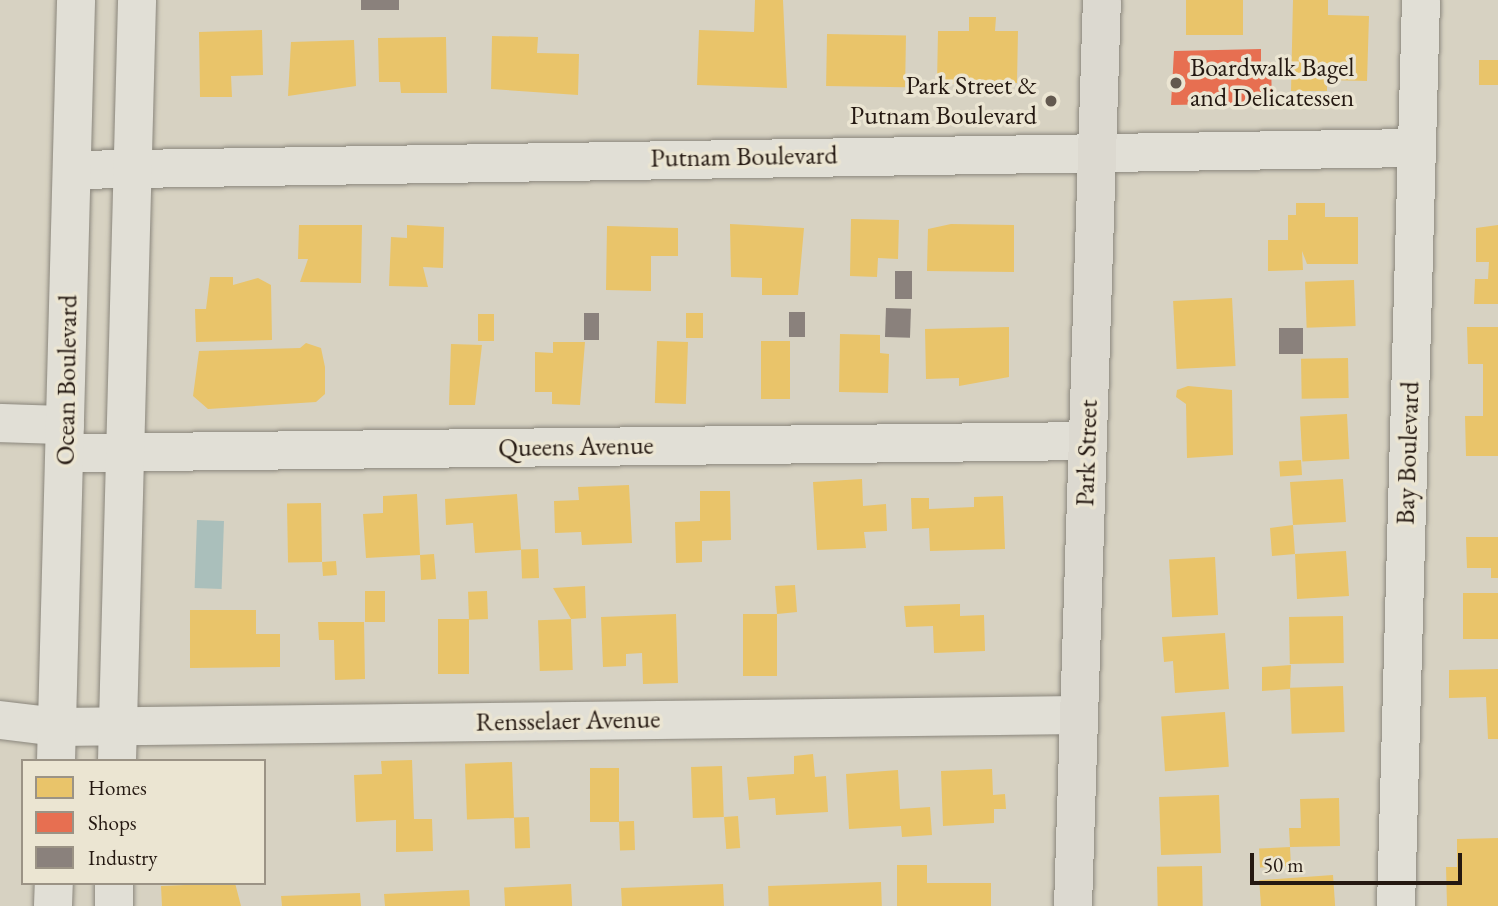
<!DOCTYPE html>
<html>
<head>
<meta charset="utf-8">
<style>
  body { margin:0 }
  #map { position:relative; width:1498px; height:906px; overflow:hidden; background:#d7d2c2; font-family:"EB Garamond",serif }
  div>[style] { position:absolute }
  .water>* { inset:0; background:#aabfbb; transform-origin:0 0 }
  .homes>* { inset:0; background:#e9c46a; transform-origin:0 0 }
  .shops>* { inset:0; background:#e76f51 }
  .industry>* { inset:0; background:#8a817c; transform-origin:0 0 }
  .roads { filter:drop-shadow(0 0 2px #8a867c) drop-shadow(0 0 2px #8a867c) }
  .minor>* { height:38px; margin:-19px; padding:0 19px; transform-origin:19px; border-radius:19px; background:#e1dfd6 }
  .highway>* { height:38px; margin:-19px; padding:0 19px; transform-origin:19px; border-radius:19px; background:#dcd9d0 }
  .dots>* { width:19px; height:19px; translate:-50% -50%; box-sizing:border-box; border:4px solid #ebe5d2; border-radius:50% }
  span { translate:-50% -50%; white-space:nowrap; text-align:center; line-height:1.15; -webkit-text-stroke:7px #ebe5d2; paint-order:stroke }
  .poi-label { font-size:26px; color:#241811 }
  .left { translate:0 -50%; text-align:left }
  .right { translate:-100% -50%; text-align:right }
  .street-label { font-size:26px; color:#241811 }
  .legend { position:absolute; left:21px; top:759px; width:245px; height:126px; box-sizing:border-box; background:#ebe5d2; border:2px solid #9b9385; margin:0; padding:9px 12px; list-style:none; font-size:21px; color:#241811 }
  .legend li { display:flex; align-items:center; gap:14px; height:35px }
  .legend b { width:35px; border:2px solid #9b9385 }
  .scale { position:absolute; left:1250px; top:853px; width:212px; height:32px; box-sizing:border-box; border:4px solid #241811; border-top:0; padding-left:9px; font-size:21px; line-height:24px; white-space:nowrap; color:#241811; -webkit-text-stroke:5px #ebe5d2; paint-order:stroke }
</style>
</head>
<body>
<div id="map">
  <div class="water">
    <i style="left:197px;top:520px;width:27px;height:68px;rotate:2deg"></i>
  </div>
  <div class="homes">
    <i style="clip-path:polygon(755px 0,783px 0,787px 88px,697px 85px,699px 30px,754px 32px)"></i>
    <i style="left:1186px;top:0;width:57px;height:35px"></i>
    <i style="clip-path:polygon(1293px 0,1328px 0,1328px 15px,1369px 16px,1367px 81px,1327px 80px,1327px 91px,1291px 91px)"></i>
    <i style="clip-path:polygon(969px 17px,996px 17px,995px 31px,1018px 31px,1017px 83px,937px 84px,938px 31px,969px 31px)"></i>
    <i style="clip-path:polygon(262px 30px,263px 75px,231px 76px,232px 97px,200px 97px,199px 32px)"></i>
    <i style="left:827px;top:34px;width:79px;height:52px;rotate:1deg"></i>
    <i style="clip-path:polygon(492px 36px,538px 37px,537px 53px,579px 54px,578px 95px,491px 89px)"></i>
    <i style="clip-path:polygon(446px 37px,447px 93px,401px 93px,400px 82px,379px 82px,378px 38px)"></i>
    <i style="clip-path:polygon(354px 40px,356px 86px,288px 96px,291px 42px)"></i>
    <i style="left:1479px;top:60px;width:19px;height:25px"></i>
    <i style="clip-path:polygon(1296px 203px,1325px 203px,1325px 217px,1358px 217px,1358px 264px,1307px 264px,1302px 251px,1303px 270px,1268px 271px,1268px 240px,1288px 240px,1288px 215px,1296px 215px)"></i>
    <i style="clip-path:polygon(851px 219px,899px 220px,898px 259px,878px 258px,877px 277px,850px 276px)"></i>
    <i style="clip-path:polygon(730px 224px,804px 228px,798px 295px,762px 295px,762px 278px,731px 277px)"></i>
    <i style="clip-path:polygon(951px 224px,1014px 225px,1014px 272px,927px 271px,928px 229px)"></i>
    <i style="clip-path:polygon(299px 225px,362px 225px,361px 283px,300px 282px,308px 259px,298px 259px)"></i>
    <i style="clip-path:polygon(407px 225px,444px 227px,443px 268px,423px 267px,428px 287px,389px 286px,391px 237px,407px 238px)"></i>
    <i style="clip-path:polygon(1498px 225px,1498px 304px,1474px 304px,1475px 279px,1488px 279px,1489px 262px,1476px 262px,1476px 228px)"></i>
    <i style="clip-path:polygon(607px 226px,678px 228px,678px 256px,651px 256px,651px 291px,606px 290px)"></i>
    <i style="clip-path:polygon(210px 277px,233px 277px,233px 285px,258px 278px,271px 285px,272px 340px,196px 342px,195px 309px,206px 309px)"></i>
    <i style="left:1354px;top:280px;width:46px;height:49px;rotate:88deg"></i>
    <i style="left:1232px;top:298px;width:68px;height:59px;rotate:87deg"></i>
    <i style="left:686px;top:313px;width:17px;height:25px"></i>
    <i style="left:478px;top:314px;width:16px;height:27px"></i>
    <i style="clip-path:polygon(1009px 327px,1009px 377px,959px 386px,959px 378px,926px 379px,925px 329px)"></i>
    <i style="clip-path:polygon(1467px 327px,1498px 327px,1498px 456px,1466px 456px,1465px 416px,1483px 416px,1483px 364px,1468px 364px)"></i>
    <i style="clip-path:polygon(840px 334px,880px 335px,880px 353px,889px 354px,888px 393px,839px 392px)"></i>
    <i style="left:657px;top:341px;width:31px;height:62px;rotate:2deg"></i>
    <i style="left:761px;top:341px;width:29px;height:58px"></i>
    <i style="clip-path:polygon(553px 342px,585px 342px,580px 405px,552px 404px,552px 392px,535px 392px,535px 352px,553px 353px)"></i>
    <i style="clip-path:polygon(306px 343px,321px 348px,325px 367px,325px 394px,316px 402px,208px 409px,193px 396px,199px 351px,300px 348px)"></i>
    <i style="clip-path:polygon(451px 344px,482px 345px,475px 405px,449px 405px)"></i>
    <i style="left:1348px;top:358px;width:40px;height:47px;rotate:89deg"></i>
    <i style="clip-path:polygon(1188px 386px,1232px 390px,1233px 455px,1187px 458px,1186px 404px,1176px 397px,1177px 390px)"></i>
    <i style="left:1347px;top:414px;width:45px;height:47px;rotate:87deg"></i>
    <i style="left:1301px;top:460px;width:15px;height:22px;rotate:86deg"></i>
    <i style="clip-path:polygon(862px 479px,863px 506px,886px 504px,887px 531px,864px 532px,866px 548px,817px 550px,813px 482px)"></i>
    <i style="clip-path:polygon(1343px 479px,1346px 522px,1293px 525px,1295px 554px,1346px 551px,1349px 596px,1297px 599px,1295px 554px,1272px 556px,1270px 528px,1293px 525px,1290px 482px)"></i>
    <i style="clip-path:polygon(629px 485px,632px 543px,582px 545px,581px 532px,555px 533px,554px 501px,579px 500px,578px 487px)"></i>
    <i style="clip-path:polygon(700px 491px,730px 491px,731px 540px,702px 541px,702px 562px,676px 563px,675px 522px,700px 521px)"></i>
    <i style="clip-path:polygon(417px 494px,420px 555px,434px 554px,436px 579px,421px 580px,420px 555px,366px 558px,363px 514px,383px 513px,383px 496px)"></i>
    <i style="clip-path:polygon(517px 494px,521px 550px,475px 553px,473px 523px,446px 525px,445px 499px)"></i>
    <i style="clip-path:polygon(1003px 496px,1005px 549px,930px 551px,929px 528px,912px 529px,911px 498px,929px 498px,929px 509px,974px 507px,974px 497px)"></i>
    <i style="left:321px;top:503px;width:59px;height:34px;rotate:89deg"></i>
    <i style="clip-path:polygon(1466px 537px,1498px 537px,1498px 578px,1491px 578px,1491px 568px,1467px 568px)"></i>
    <i style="left:538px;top:549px;width:29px;height:17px;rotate:88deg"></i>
    <i style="left:1215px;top:557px;width:58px;height:46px;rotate:87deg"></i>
    <i style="left:336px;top:561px;width:14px;height:14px;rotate:86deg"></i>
    <i style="clip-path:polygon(795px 585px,797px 612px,777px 614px,777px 676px,743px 676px,743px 614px,777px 614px,775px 586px)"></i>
    <i style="clip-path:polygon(585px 586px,586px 618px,571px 619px,553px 588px)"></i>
    <i style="left:365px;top:591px;width:20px;height:31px"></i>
    <i style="left:487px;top:591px;width:28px;height:19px;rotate:88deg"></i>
    <i style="left:1498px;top:593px;width:46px;height:35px;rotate:90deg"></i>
    <i style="clip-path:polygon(960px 604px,960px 616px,984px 615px,985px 651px,934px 653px,933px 626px,906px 627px,904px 606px)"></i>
    <i style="clip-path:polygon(190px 610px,256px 610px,256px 634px,280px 634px,280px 667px,190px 668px)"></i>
    <i style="clip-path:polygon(676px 614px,678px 683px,643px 684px,642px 653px,626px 654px,626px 666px,603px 667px,601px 617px)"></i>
    <i style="left:1343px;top:616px;width:47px;height:54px;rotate:89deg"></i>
    <i style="left:469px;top:619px;width:55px;height:31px;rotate:90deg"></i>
    <i style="left:571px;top:619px;width:51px;height:33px;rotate:88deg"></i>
    <i style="clip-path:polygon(318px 622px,364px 622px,365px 679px,335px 680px,334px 640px,319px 640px)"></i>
    <i style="clip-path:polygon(1225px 633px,1229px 689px,1175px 693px,1173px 661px,1164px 662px,1162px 637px)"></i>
    <i style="clip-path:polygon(1291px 665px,1290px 689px,1262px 691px,1262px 667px)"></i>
    <i style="clip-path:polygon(1498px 669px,1498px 739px,1488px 739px,1486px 697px,1449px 698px,1449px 670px)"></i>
    <i style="left:1343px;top:686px;width:46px;height:53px;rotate:88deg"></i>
    <i style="left:1225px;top:712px;width:55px;height:64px;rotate:86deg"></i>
    <i style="clip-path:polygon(813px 754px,815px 777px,826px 776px,828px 812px,776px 815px,775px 798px,749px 800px,747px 777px,794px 774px,794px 756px)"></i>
    <i style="clip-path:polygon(412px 760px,414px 819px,432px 819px,433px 851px,396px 852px,396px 820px,356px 822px,354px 775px,382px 774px,381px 761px)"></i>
    <i style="left:512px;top:762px;width:56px;height:47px;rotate:88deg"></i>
    <i style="left:722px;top:766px;width:51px;height:31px;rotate:88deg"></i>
    <i style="left:590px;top:768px;width:29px;height:54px"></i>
    <i style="clip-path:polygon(992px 769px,993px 795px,1005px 794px,1006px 809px,994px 809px,994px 823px,943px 826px,941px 771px)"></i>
    <i style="clip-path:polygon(898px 770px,900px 809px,930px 807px,932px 835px,902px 837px,901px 826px,849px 829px,846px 774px)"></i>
    <i style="left:1219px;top:795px;width:58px;height:60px;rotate:88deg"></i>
    <i style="clip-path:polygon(1339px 798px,1340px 846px,1290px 847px,1289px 828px,1301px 828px,1300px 799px)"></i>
    <i style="left:738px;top:816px;width:32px;height:14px;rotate:86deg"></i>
    <i style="left:529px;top:817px;width:31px;height:15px;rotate:88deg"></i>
    <i style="left:634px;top:821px;width:29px;height:15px;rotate:88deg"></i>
    <i style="clip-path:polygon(1498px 838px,1498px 906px,1447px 906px,1446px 867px,1457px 867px,1457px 839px)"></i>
    <i style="left:1290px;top:847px;width:19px;height:31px;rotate:87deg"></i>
    <i style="clip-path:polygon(897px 865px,927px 865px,927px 883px,991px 883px,991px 906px,897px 906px)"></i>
    <i style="left:1202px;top:866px;width:40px;height:45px;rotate:89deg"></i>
    <i style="left:1333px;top:875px;width:31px;height:74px;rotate:86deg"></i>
    <i style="left:881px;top:882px;width:24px;height:113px;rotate:88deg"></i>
    <i style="clip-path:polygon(235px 883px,241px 906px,162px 906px,161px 886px)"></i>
    <i style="left:571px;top:884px;width:22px;height:67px;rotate:87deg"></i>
    <i style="clip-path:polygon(723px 884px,724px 906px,622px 906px,621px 888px)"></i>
    <i style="clip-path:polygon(469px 890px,470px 906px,385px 906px,384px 894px)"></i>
    <i style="clip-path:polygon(360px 893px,361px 906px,282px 906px,281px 896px)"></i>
  </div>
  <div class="shops">
    <i style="clip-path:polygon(1261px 49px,1261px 63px,1271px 62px,1272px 103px,1171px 105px,1174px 51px)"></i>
  </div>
  <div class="industry">
    <i style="left:361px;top:0;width:38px;height:10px"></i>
    <i style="left:895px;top:271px;width:17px;height:28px"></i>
    <i style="left:886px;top:308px;width:25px;height:29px;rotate:2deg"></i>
    <i style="left:789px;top:312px;width:16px;height:25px"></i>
    <i style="left:584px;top:313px;width:15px;height:27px"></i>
    <i style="left:1279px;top:328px;width:24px;height:26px"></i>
  </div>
  <div class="roads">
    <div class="minor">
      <i style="left:72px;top:170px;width:1345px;rotate:-0.94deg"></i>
      <i style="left:0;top:423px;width:65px;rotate:1.8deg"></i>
      <i style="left:65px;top:453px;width:1023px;rotate:-0.67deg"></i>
      <i style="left:0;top:720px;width:57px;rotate:7deg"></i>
      <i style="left:57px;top:727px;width:1022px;rotate:-0.67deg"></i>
      <i style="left:56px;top:761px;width:761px;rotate:-88.49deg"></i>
      <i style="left:117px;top:761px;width:761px;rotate:-88.49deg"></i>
      <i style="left:53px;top:906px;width:23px;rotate:-88deg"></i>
      <i style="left:114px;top:906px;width:23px;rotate:-90deg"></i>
      <i style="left:1396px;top:906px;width:906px;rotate:-88.42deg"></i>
    </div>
    <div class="highway">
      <i style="left:1073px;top:906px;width:906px;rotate:-88.17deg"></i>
    </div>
  </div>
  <div class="dots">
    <i style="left:1176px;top:83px;background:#63594f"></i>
    <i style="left:1051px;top:101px;background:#63594f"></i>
  </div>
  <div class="poi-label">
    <span class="left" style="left:1190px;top:83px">Boardwalk Bagel<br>and Delicatessen</span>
    <span class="right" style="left:1037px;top:101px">Park Street &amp;<br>Putnam Boulevard</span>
  </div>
  <div class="street-label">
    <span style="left:744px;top:157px;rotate:-1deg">Putnam Boulevard</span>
    <span style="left:67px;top:380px;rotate:-89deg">Ocean Boulevard</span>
    <span style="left:576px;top:447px;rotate:-1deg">Queens Avenue</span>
    <span style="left:1087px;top:453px;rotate:-88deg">Park Street</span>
    <span style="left:1408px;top:453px;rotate:-88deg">Bay Boulevard</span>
    <span style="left:568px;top:721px;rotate:-1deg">Rensselaer Avenue</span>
  </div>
  <ul class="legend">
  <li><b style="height:19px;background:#e9c46a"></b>Homes</li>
  <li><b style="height:19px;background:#e76f51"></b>Shops</li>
  <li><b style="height:19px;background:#8a817c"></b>Industry</li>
  </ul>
  <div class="scale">50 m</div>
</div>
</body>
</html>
